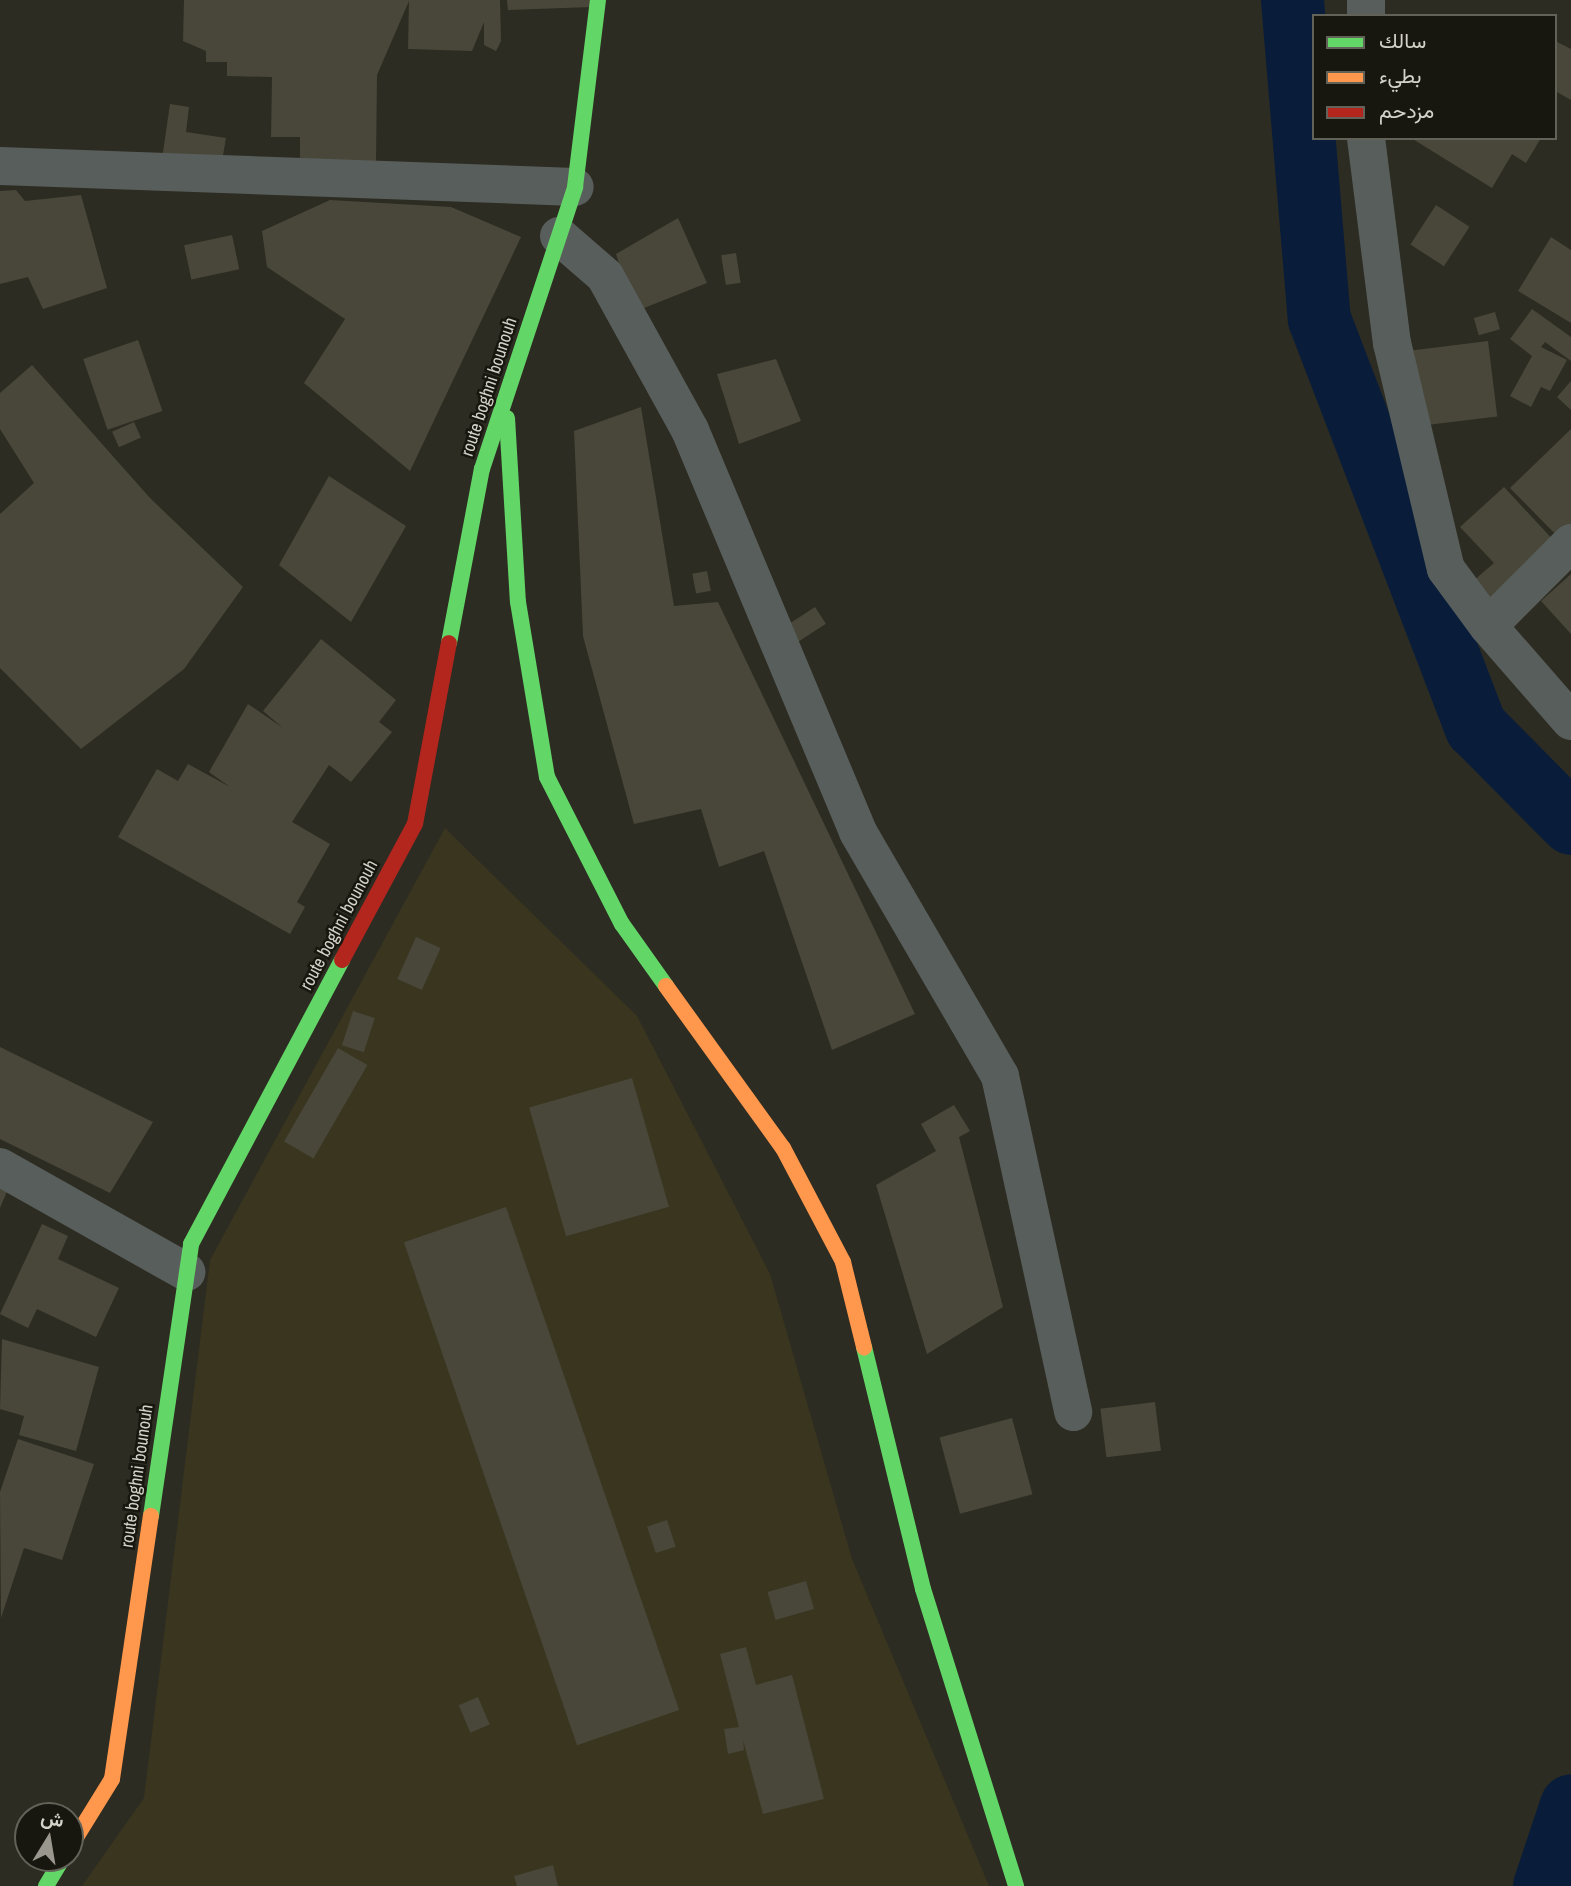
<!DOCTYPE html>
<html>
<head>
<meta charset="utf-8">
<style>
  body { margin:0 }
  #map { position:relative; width:1571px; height:1886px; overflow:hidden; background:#2d2c22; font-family:"Archivo Narrow",Vazirmatn,sans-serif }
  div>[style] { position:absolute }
  .built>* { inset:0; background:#39351f }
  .river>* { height:63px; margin:-31.5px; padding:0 31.5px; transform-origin:31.5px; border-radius:31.5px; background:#091d3a }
  .building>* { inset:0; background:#494739; transform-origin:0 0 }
  .street>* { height:38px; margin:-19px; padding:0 19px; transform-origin:19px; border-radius:19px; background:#585e5b }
  .fast>* { height:16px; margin:-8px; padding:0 8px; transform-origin:8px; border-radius:8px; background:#63d668 }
  .slow>* { height:16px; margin:-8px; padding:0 8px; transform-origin:8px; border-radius:8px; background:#ff974d }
  .jam>* { height:16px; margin:-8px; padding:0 8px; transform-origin:8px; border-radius:8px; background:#b3261e }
  span { translate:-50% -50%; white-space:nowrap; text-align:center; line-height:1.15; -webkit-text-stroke:5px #18170f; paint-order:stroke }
  .street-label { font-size:18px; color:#d4d2c8 }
  .legend { position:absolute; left:1312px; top:14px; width:245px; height:126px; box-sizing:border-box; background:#18170f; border:2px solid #636259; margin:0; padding:9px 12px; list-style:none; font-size:21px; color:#d4d2c8 }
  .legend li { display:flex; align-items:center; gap:14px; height:35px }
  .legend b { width:35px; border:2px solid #636259 }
  .north { position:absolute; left:14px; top:1802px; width:70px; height:70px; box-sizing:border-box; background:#18170f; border:2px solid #636259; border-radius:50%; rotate:11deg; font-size:19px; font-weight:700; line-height:28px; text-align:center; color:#d4d2c8 }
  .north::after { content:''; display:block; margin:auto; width:24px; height:32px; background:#9a988e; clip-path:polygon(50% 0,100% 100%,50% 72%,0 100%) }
</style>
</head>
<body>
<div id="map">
  <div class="built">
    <i style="clip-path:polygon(445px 828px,637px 1016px,770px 1274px,852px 1559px,989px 1886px,82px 1886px,144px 1798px,210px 1260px)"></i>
  </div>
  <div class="river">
    <i style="left:1292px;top:0;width:320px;rotate:85.2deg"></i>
    <i style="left:1319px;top:319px;width:437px;rotate:69deg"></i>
    <i style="left:1476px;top:727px;width:135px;rotate:45.3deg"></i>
    <i style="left:1544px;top:1886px;width:85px;rotate:-71.6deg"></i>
  </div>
  <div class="building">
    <i style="clip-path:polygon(184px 0,500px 0,501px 41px,496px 51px,484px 45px,484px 22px,472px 51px,408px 49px,409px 1px,377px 75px,376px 162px,300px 160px,300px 137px,271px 137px,272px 77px,227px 76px,227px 62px,206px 62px,206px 51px,183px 41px)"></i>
    <i style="clip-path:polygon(507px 0,592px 0,592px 7px,508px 10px)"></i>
    <i style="clip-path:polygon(1555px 41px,1571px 49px,1571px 100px,1555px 91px)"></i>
    <i style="clip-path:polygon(170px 104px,189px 107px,186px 132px,226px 138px,221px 167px,162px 159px)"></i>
    <i style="clip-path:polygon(1411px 138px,1541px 138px,1526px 163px,1512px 154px,1492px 188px)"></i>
    <i style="clip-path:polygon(16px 190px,25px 201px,81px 195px,107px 288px,43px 309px,28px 277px,0 284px,0 191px)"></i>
    <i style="clip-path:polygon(330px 200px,451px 207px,521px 237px,410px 471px,304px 383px,345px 319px,267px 267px,262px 231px)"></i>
    <i style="left:1436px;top:205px;width:40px;height:47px;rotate:33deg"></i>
    <i style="clip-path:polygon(678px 218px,707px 283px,634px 312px,616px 254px)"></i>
    <i style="left:232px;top:235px;width:35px;height:49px;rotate:78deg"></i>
    <i style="clip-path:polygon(1551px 237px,1571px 250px,1571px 323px,1518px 291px)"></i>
    <i style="left:736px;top:253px;width:30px;height:15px;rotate:81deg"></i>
    <i style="clip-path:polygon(1532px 309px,1571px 337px,1571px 361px,1545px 342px,1541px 347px,1567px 360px,1550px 391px,1541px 387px,1531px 407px,1510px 396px,1532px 356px,1510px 339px)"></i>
    <i style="left:1495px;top:312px;width:18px;height:22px;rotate:74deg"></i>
    <i style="left:138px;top:340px;width:75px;height:58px;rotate:71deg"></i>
    <i style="left:1488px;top:341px;width:76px;height:77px;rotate:83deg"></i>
    <i style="clip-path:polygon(776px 359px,801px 421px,739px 444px,717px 374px)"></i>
    <i style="clip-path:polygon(32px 365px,150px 498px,243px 587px,184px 669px,81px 749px,0 668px,0 514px,34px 483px,0 429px,0 393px)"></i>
    <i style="clip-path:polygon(1571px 381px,1571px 410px,1557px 397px)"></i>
    <i style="clip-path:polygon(641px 407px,674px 606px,718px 602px,915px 1014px,832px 1050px,764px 851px,719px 867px,701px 809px,634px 824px,583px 636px,574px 431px)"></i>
    <i style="left:134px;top:422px;width:17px;height:24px;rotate:66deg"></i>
    <i style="clip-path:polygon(1571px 429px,1571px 532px,1562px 541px,1510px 488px)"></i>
    <i style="clip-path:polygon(329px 476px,406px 526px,351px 622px,279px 565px)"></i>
    <i style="clip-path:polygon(1504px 487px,1557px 544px,1491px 603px,1472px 582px,1494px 563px,1460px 527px)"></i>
    <i style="left:707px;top:571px;width:20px;height:15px;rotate:79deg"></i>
    <i style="clip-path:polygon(1571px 574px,1571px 634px,1541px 601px)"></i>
    <i style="left:815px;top:607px;width:20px;height:37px;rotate:57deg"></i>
    <i style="clip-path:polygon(321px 639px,396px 700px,379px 722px,392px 732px,351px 782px,329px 765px,292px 822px,330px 844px,297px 902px,305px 907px,290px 934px,118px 837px,157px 769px,178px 781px,188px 764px,230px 787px,209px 772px,248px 704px,283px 728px,263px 711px)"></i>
    <i style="left:416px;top:937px;width:27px;height:46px;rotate:24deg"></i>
    <i style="left:353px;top:1011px;width:23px;height:36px;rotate:18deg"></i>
    <i style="clip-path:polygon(0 1047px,153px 1122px,110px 1193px,0 1139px)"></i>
    <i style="left:338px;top:1048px;width:34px;height:108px;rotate:30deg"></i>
    <i style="left:632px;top:1078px;width:134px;height:107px;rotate:74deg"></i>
    <i style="clip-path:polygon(954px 1105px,970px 1131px,959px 1137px,1003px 1307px,927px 1354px,876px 1185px,936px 1151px,921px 1124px)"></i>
    <i style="clip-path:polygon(0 1184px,8px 1189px,0 1208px)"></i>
    <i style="left:506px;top:1207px;width:532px;height:108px;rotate:71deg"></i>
    <i style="clip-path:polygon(42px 1224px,68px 1236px,58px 1259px,119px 1288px,96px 1337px,37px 1309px,28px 1328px,0 1314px)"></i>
    <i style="clip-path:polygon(2px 1339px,99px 1367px,76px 1451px,19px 1435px,24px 1416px,0 1409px)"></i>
    <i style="left:1155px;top:1402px;width:49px;height:55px;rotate:83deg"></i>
    <i style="left:1012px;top:1418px;width:79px;height:75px;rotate:75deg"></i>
    <i style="clip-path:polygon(18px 1439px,94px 1464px,62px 1560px,24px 1548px,1px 1618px,0 1492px)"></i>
    <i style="left:667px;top:1520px;width:28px;height:21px;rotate:72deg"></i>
    <i style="left:806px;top:1581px;width:29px;height:40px;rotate:74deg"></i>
    <i style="clip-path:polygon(746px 1647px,756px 1685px,792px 1675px,824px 1799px,763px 1814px,743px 1740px,744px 1750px,728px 1754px,724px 1729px,739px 1727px,720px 1654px)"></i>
    <i style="left:478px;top:1697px;width:30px;height:21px;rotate:67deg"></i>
    <i style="clip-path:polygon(553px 1865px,558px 1886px,517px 1886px,514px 1876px)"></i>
  </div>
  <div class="street">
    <i style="left:1366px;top:16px;width:16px;rotate:-90deg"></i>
    <i style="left:1366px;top:138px;width:207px;rotate:82.8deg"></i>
    <i style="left:1392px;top:343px;width:232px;rotate:76.6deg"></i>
    <i style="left:1446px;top:569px;width:71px;rotate:53.6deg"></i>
    <i style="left:0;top:166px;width:575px;rotate:2.09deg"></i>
    <i style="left:559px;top:236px;width:61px;rotate:41deg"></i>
    <i style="left:605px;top:276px;width:176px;rotate:61.1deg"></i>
    <i style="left:690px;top:430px;width:436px;rotate:67.3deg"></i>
    <i style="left:858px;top:832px;width:282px;rotate:59.8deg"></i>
    <i style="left:1000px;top:1076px;width:344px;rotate:77.7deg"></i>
    <i style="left:1571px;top:543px;width:117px;rotate:135deg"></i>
    <i style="left:1488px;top:626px;width:126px;rotate:48.9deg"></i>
    <i style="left:0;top:1167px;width:214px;rotate:29.4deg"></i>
  </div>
  <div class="fast">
    <i style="left:507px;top:418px;width:184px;rotate:86.6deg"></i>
    <i style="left:518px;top:602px;width:177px;rotate:80.6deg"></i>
    <i style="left:547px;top:777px;width:165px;rotate:63deg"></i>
    <i style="left:622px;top:924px;width:76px;rotate:54.6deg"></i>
    <i style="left:449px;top:643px;width:177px;rotate:-79.3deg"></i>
    <i style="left:482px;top:469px;width:297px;rotate:-71.7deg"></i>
    <i style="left:575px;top:187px;width:188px;rotate:-83deg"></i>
    <i style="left:864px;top:1347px;width:249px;rotate:76.3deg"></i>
    <i style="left:923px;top:1589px;width:311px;rotate:72.6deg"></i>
    <i style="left:151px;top:1516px;width:275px;rotate:-81.6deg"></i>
    <i style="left:191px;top:1244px;width:322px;rotate:-62deg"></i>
    <i style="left:46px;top:1886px;width:33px;rotate:-59deg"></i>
  </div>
  <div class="slow">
    <i style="left:666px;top:986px;width:200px;rotate:54.2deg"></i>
    <i style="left:783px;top:1148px;width:129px;rotate:62.2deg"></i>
    <i style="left:843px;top:1262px;width:88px;rotate:76.1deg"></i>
    <i style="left:70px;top:1847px;width:80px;rotate:-58.3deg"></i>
    <i style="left:112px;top:1779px;width:266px;rotate:-81.6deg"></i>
  </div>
  <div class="jam">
    <i style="left:342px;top:960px;width:154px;rotate:-61.8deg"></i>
    <i style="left:415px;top:824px;width:184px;rotate:-79.4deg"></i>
  </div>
  <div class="street-label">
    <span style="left:489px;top:387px;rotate:-72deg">route boghni bounouh</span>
    <span style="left:339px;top:925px;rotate:-62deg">route boghni bounouh</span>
    <span style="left:137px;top:1476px;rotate:-82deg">route boghni bounouh</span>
  </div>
  <ul class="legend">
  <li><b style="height:9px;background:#63d668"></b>سالك</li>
  <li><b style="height:9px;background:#ff974d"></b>بطيء</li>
  <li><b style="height:9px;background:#b3261e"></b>مزدحم</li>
  </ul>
  <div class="north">ش</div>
</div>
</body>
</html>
